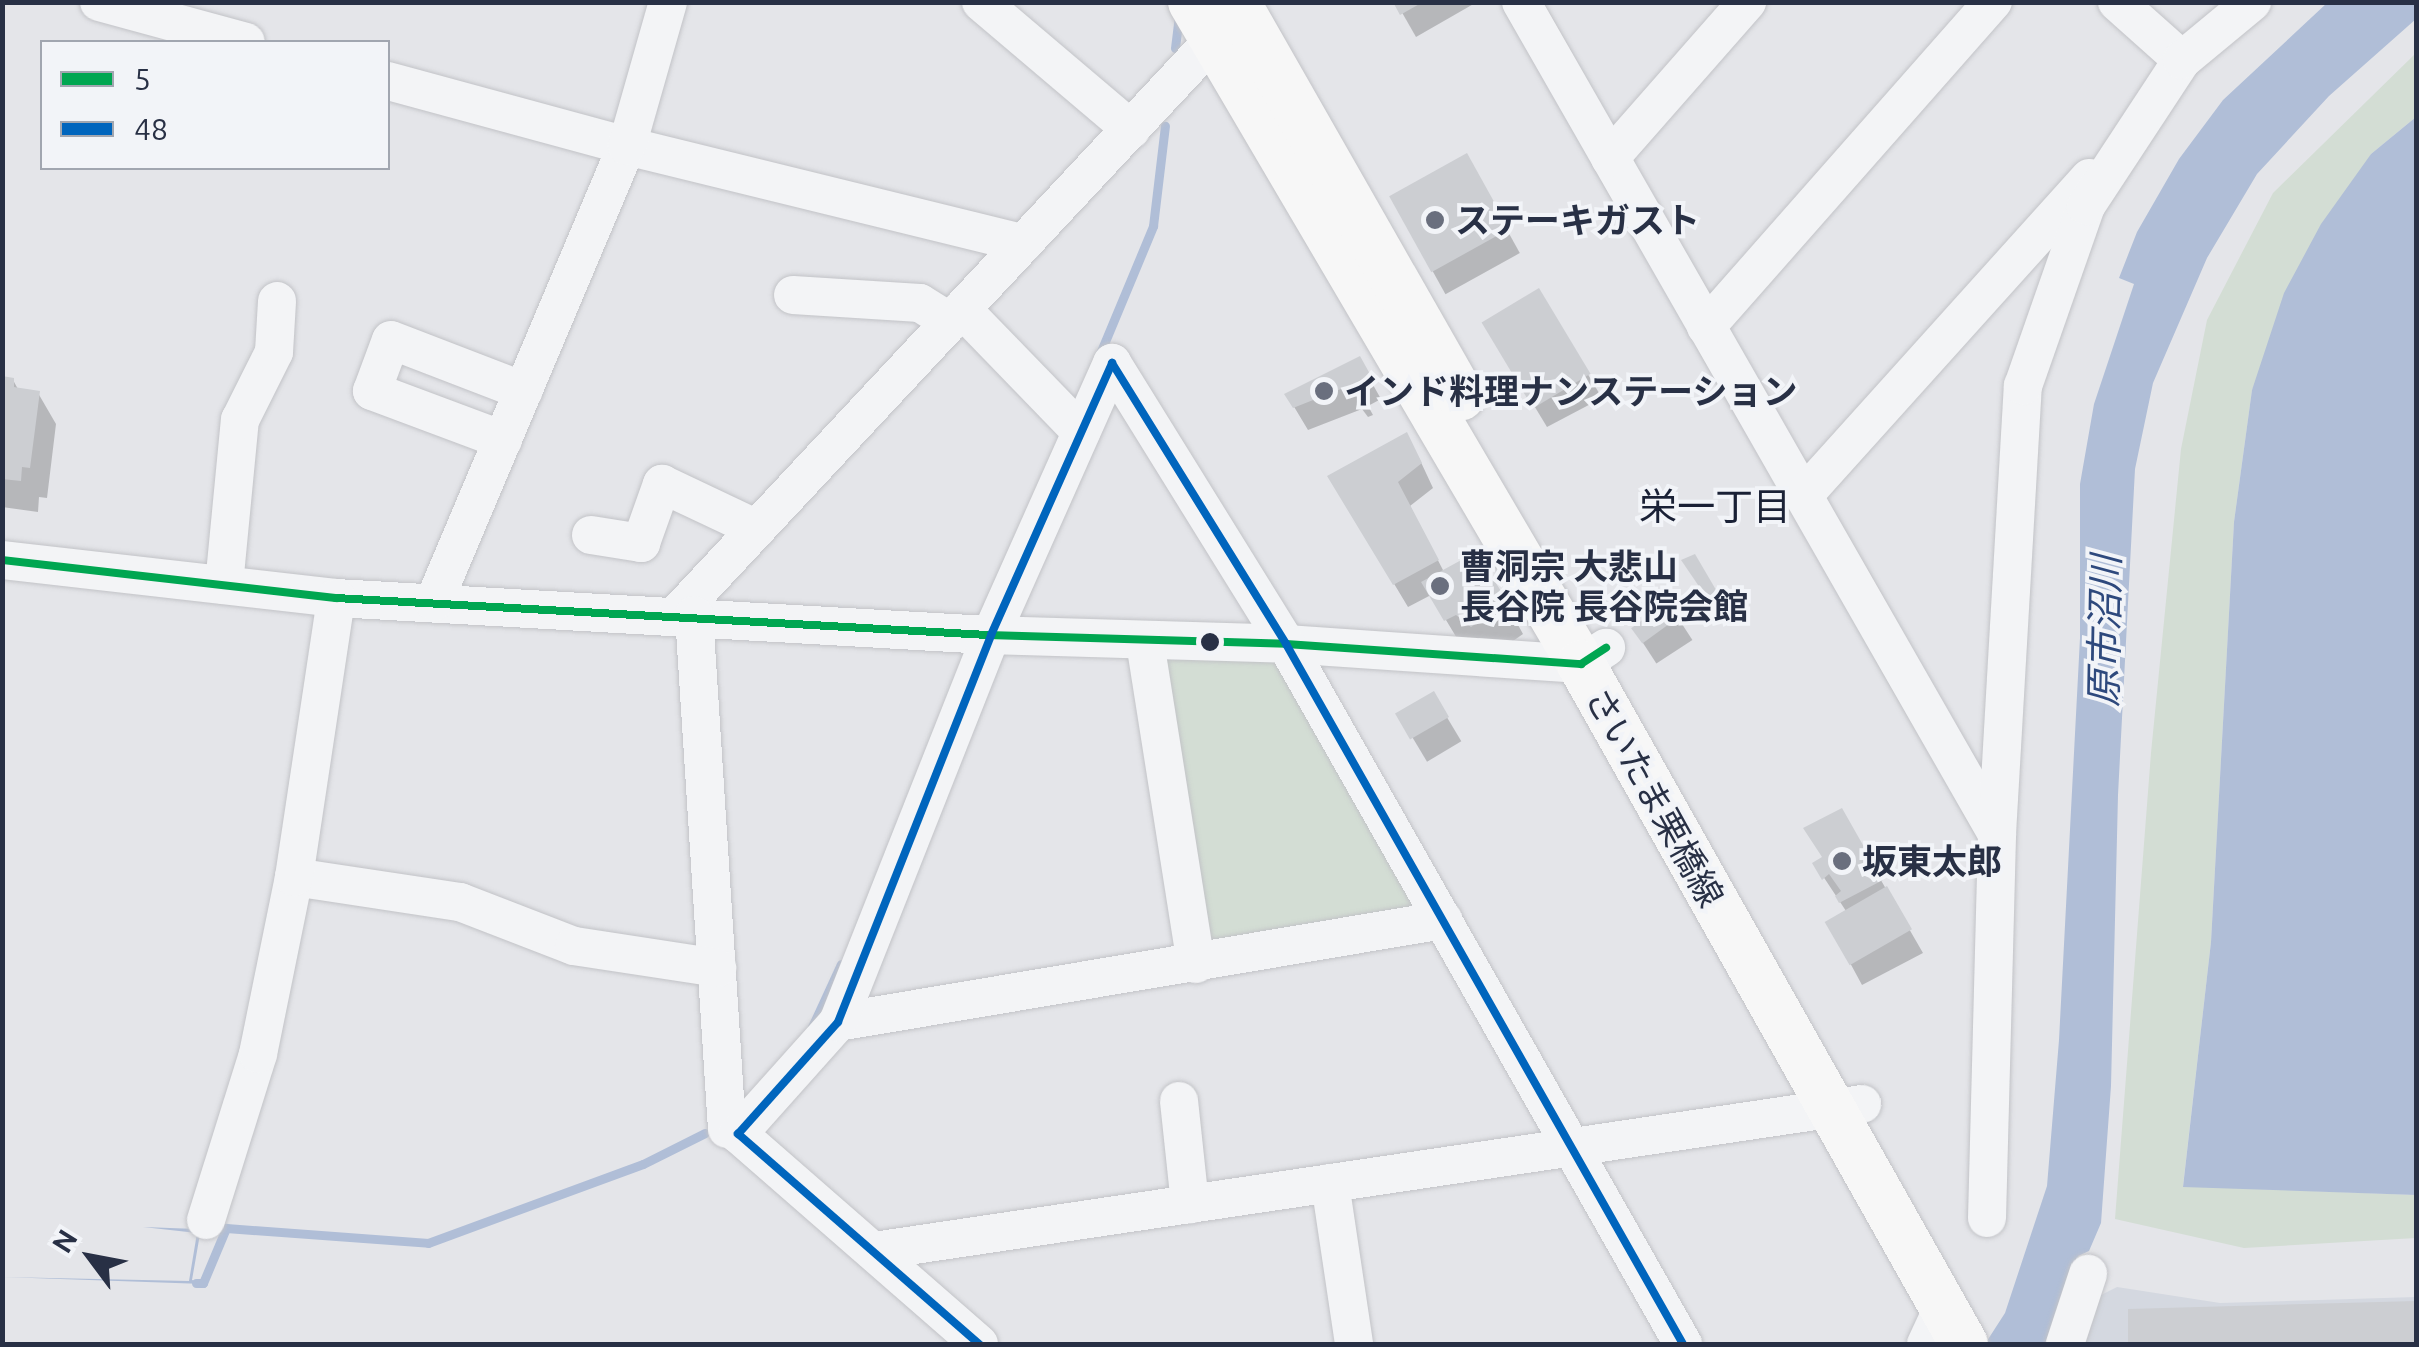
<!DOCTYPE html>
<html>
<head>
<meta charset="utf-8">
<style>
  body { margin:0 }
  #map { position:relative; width:2419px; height:1347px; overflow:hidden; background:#e4e5e9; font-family:Ubuntu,"Noto Sans JP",sans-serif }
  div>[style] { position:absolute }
  .built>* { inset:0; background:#d4d8e0 }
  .green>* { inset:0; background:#d3ddd4 }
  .water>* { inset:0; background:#b0bed7 }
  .shadow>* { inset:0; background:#0003; transform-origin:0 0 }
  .stream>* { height:9px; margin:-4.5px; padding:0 4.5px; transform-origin:4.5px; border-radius:4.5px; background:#b0bed7 }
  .building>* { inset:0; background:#ccced2; transform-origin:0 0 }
  .roads { filter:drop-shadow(0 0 2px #c2c3c7) drop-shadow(0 0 2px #c2c3c7) }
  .minor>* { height:38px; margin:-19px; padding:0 19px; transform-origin:19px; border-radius:19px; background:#f3f4f6 }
  .major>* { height:48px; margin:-24px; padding:0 24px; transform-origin:24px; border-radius:24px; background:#f7f7f7 }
  .bus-1>* { height:8px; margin:-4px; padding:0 4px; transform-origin:4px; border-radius:4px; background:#00a651 }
  .bus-2>* { height:8px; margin:-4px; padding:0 4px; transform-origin:4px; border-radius:4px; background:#0065bd }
  .dots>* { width:28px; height:28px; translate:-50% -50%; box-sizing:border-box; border:5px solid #f2f4f8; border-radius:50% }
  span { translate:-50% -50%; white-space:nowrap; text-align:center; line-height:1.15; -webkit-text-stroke:8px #f2f4f8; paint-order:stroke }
  .poi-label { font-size:35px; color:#283045; font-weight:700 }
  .left { translate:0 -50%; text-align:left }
  .street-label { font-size:35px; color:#283045 }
  .neighbourhood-label { font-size:38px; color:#1a2136 }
  .water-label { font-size:38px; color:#2e497d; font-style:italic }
  .frame { position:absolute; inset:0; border:5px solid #283045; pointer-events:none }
  .legend { position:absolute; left:40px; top:40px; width:350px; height:130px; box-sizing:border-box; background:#f2f4f8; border:2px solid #a1a6b0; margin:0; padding:12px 18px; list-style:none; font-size:30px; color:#283045 }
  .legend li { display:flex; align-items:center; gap:20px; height:50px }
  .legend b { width:50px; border:2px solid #a1a6b0 }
  .north { position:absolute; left:40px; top:1207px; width:100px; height:100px; -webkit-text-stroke:8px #f2f4f8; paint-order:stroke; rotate:302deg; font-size:28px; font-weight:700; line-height:40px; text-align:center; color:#283045 }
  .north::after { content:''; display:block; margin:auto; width:35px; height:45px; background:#283045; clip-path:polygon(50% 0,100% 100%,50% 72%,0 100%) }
</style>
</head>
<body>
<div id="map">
  <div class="built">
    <i style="clip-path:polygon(2117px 1287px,2220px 1303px,2416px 1297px,2416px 1344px,2078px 1344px,2093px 1299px)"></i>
  </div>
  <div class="green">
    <i style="clip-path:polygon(2416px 53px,2416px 117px,2371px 154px,2252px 390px,2234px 522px,2211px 942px,2183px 1186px,2416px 1195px,2416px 1238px,2244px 1248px,2115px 1219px,2151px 753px,2181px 449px,2207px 320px,2273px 193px)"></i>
    <i style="clip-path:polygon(1279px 657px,1418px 916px,1208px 952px,1166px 660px)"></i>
  </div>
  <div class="water">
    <i style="clip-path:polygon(2327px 3px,2416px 3px,2416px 19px,2329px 96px,2257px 174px,2207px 258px,2153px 383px,2135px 469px,2118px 795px,2111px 1086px,2101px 1223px,2089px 1251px,2078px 1256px,2049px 1344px,1985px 1344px,2005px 1313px,2047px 1186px,2059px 1040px,2080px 638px,2080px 484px,2094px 404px,2134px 284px,2119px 278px,2137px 232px,2179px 159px,2223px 100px)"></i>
    <i style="clip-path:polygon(2416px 117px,2416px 1195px,2183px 1187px,2211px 942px,2234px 522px,2252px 390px,2284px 293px,2321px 224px,2371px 154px)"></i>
    <i style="clip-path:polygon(143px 1227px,197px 1229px,200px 1234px,192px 1280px,204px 1284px,3px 1277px,189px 1281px,197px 1233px)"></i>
  </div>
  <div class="shadow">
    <i style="clip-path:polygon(1396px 2px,1477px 2px,1416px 37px)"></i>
    <i style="left:1466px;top:156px;width:111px;height:85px;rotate:61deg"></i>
    <i style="clip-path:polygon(1539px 292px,1602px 398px,1547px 427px,1498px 346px)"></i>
    <i style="clip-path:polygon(1359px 360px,1381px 399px,1368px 406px,1373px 415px,1368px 417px,1362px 409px,1308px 430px,1287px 395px)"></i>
    <i style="clip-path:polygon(2px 379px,13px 380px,19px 391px,38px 393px,56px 424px,47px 498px,39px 497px,38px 512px,2px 507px)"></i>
    <i style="clip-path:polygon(1419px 458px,1433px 488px,1410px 506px,1444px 572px,1506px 603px,1523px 634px,1490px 657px,1464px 650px,1431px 595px,1408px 607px,1330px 477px)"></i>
    <i style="clip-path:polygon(1694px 557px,1730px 620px,1725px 623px,1698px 584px)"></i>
    <i style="left:1669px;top:604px;width:43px;height:43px;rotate:57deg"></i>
    <i style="left:1433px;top:694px;width:55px;height:40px;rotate:59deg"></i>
    <i style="clip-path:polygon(1841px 811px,1923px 953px,1862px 985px,1849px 961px,1846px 911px,1815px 864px,1825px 859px)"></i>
    <i style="clip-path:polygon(2416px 1303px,2416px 1344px,2131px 1344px,2130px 1312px)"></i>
  </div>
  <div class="stream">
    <i style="left:1175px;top:48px;width:34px;rotate:-83deg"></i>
    <i style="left:1099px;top:356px;width:141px;rotate:-67.4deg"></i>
    <i style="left:1153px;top:226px;width:101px;rotate:-83.2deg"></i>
    <i style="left:812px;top:1027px;width:69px;rotate:-65.3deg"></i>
    <i style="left:196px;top:1283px;width:7px"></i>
    <i style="left:203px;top:1283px;width:60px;rotate:-67.3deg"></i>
    <i style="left:226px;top:1228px;width:203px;rotate:4.2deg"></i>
    <i style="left:428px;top:1243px;width:229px;rotate:-20.2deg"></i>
    <i style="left:643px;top:1164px;width:69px;rotate:-26.6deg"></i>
  </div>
  <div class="building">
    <i style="clip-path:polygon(1393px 2px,1423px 2px,1400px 15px)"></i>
    <i style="left:1467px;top:153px;width:87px;height:89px;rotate:61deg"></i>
    <i style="left:1539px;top:288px;width:100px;height:67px;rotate:59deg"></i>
    <i style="clip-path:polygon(1360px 356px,1370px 374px,1357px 382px,1362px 391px,1353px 395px,1346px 387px,1293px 408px,1284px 394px)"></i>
    <i style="clip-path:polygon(2px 376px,14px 378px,14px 387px,40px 391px,30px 468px,22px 467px,21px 481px,2px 479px)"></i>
    <i style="clip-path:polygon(1407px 432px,1422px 463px,1398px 482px,1439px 560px,1393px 585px,1327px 476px)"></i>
    <i style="clip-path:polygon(1476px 552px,1508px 602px,1471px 627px,1456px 615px,1444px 621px,1421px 582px)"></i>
    <i style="clip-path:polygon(1695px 554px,1719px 595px,1709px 601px,1681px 560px)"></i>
    <i style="left:1670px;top:600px;width:19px;height:48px;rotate:54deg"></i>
    <i style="left:1434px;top:691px;width:30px;height:45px;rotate:60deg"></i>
    <i style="clip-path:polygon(1842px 808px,1872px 861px,1864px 866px,1870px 876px,1878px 871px,1883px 880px,1839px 903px,1835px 896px,1841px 891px,1829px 874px,1822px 880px,1812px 863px,1822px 857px,1803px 828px)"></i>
    <i style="left:1887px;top:886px;width:50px;height:72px;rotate:60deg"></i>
    <i style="clip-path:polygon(2416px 1301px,2416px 1344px,2128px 1344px,2128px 1309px)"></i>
  </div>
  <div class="roads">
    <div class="minor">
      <i style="left:99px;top:2px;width:152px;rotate:15.2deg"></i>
      <i style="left:981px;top:2px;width:197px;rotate:40.3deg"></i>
      <i style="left:1521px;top:2px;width:959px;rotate:60.23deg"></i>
      <i style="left:2117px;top:2px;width:87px;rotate:41.7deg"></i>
      <i style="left:388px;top:81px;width:248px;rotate:15.2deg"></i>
      <i style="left:627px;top:146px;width:408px;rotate:13.8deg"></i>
      <i style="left:1610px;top:158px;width:208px;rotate:-48.7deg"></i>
      <i style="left:793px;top:295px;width:127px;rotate:3.6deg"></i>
      <i style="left:920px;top:303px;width:36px;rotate:32deg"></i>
      <i style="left:962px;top:309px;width:171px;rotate:45.9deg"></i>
      <i style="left:1706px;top:327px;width:434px;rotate:-48.6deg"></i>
      <i style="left:503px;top:440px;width:140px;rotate:-159.5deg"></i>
      <i style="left:372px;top:391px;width:54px;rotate:-69.6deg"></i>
      <i style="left:391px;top:340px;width:142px;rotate:21deg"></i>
      <i style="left:1803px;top:496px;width:428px;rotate:-48deg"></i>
      <i style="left:591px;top:535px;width:51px;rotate:9.1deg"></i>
      <i style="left:641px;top:543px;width:63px;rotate:-70.4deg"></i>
      <i style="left:662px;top:484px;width:105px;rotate:25.3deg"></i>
      <i style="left:2px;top:560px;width:336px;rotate:6.5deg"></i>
      <i style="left:336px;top:598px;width:653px;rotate:3.25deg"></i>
      <i style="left:988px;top:635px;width:298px;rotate:1.7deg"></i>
      <i style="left:1286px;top:644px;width:296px;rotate:3.9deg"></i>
      <i style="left:1581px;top:664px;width:30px;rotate:-33deg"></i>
      <i style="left:224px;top:585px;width:166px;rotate:-84.5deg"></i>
      <i style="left:240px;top:420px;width:76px;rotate:-63.4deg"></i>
      <i style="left:274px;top:352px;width:51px;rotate:-86.6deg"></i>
      <i style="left:434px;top:602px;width:495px;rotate:-67.1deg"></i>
      <i style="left:627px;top:146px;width:150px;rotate:-74.1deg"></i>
      <i style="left:677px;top:614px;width:814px;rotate:-46.94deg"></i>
      <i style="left:694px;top:615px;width:515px;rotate:86.33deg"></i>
      <i style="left:1145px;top:642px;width:326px;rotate:81deg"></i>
      <i style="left:294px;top:877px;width:168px;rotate:8.6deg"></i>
      <i style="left:460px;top:902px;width:122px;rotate:21.1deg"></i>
      <i style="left:574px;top:946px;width:145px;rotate:8.7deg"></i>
      <i style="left:838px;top:1022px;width:614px;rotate:-9.57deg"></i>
      <i style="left:1179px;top:1101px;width:104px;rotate:83.9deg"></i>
      <i style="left:1330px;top:1183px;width:163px;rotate:81.5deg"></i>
      <i style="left:1987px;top:1218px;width:384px;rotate:-88.5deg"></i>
      <i style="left:1997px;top:834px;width:449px;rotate:-86.7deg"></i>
      <i style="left:2023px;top:386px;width:191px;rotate:-70.7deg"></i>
      <i style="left:2086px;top:206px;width:175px;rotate:-56.7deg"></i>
      <i style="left:2182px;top:60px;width:91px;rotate:-39.6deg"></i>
      <i style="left:206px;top:1220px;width:174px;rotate:-72.6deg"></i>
      <i style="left:258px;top:1054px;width:181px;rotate:-78.5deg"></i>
      <i style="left:294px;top:877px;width:282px;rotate:-81.4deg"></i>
      <i style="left:874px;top:1251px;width:999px;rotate:-8.46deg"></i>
      <i style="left:979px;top:1344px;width:320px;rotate:-138.9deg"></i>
      <i style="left:738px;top:1134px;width:150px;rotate:-48.2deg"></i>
      <i style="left:838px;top:1022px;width:416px;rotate:-68.4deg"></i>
      <i style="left:991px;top:635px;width:298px;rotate:-66deg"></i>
      <i style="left:1112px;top:363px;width:331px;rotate:58.2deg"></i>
      <i style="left:1286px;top:644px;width:805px;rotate:60.44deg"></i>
      <i style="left:1926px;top:1344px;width:38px;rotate:-65deg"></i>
      <i style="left:2065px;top:1344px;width:74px;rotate:-71.8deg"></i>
    </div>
    <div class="major">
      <i style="left:1192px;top:2px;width:768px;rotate:59.56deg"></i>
      <i style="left:1581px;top:664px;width:780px;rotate:60.61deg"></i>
      <i style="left:1236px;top:2px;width:454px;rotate:60.3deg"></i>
    </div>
  </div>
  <div class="bus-1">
    <i style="left:2px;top:560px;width:336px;rotate:6.5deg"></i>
    <i style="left:336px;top:598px;width:653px;rotate:3.25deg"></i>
    <i style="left:988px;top:635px;width:298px;rotate:1.7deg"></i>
    <i style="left:1286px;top:644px;width:296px;rotate:3.9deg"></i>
    <i style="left:1581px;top:664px;width:30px;rotate:-33deg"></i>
  </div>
  <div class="bus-2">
    <i style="left:979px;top:1344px;width:320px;rotate:-138.9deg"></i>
    <i style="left:738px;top:1134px;width:150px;rotate:-48.2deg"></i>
    <i style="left:838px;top:1022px;width:416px;rotate:-68.4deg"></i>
    <i style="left:991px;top:635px;width:298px;rotate:-66deg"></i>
    <i style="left:1112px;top:363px;width:331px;rotate:58.2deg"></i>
    <i style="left:1286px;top:644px;width:805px;rotate:60.44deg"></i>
  </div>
  <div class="dots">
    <i style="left:1435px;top:220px;background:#6a6f7e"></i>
    <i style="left:1324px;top:391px;background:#6a6f7e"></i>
    <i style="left:1440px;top:586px;background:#6a6f7e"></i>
    <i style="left:1210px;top:642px;background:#283045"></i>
    <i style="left:1842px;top:861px;background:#6a6f7e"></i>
  </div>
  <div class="poi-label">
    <span class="left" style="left:1455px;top:220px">ステーキガスト</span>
    <span class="left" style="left:1344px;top:391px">インド料理ナンステーション</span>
    <span class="left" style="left:1460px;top:586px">曹洞宗 大悲山<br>長谷院 長谷院会館</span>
    <span class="left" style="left:1862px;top:861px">坂東太郎</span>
  </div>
  <div class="street-label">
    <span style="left:1655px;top:797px;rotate:61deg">さいたま栗橋線</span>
  </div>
  <div class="neighbourhood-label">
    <span style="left:1715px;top:507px">栄一丁目</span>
  </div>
  <div class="water-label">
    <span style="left:2105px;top:631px;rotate:-89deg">原市沼川</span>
  </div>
  <div class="frame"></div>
  <ul class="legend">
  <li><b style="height:12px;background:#00a651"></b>5</li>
  <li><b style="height:12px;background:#0065bd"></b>48</li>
  </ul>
  <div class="north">N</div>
</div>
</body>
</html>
